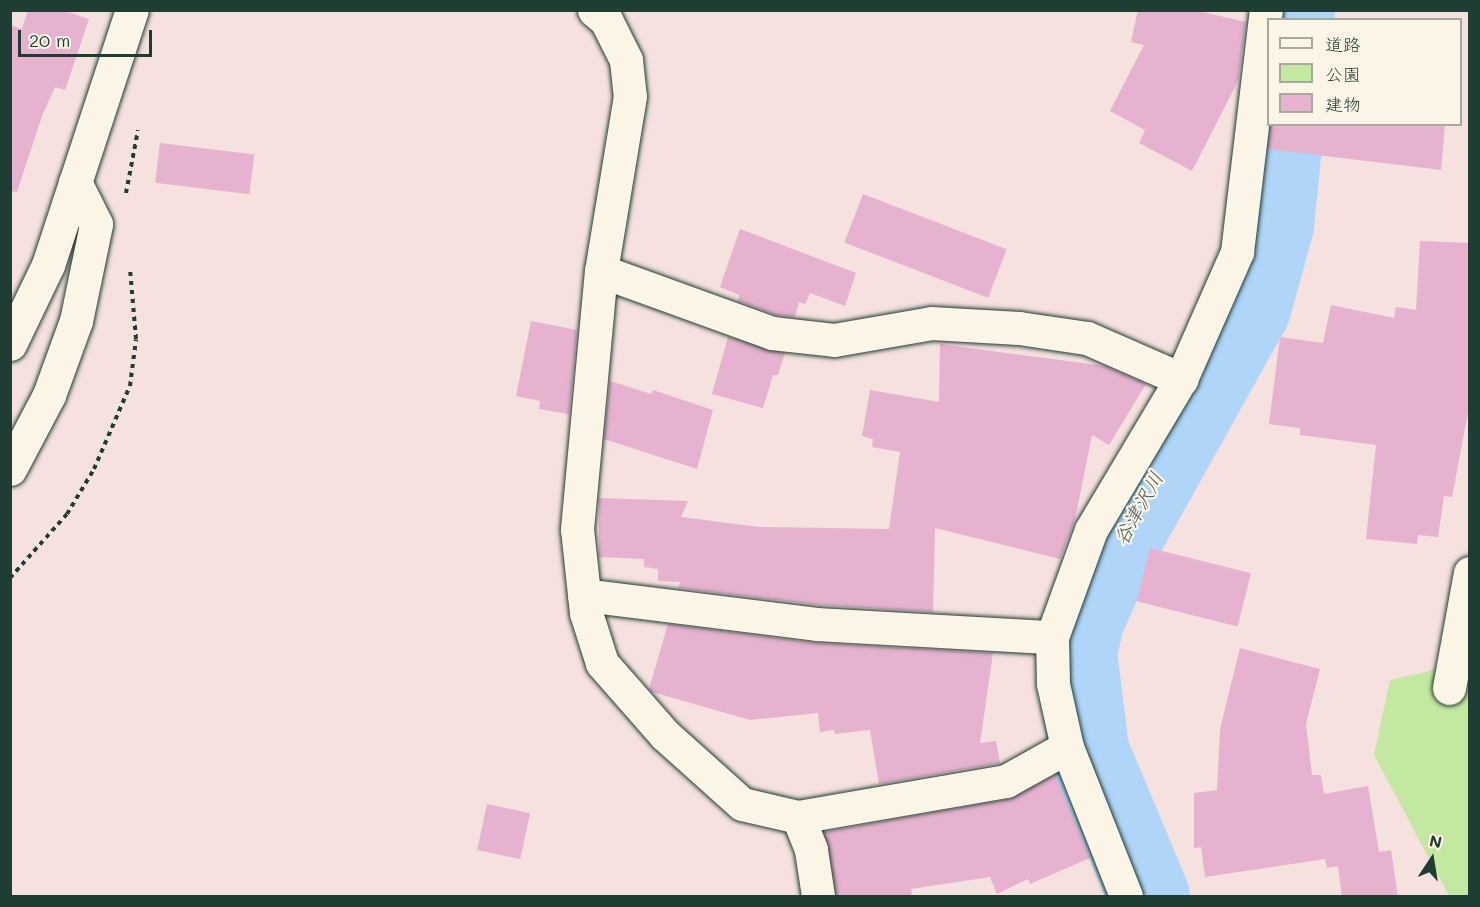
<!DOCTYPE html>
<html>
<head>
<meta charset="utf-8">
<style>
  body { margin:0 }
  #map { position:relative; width:1480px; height:907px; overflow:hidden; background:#f5e1de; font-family:Mali,"Klee One",sans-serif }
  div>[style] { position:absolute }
  .green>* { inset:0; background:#c4e8a2 }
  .river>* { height:81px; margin:-40.5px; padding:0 40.5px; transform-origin:40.5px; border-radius:40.5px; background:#afd5f9 }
  .building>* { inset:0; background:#e6b2cf; transform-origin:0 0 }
  .path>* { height:4px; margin-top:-2px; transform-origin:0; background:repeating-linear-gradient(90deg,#1f3d34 0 4.5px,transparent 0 9px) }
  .roads { filter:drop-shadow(0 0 2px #1f3d34) drop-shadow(0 0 2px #1f3d34) }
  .minor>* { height:33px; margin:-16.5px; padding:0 16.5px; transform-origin:16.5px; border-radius:16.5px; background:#fcf5e5 }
  .tertiary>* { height:33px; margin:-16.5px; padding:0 16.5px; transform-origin:16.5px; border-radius:16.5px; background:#fcf5e5 }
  span { translate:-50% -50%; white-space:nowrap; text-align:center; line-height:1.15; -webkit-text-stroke:4.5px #fcf5e5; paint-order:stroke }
  .water-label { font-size:20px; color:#3c5b5b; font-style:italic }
  .frame { position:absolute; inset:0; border:12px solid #1f3d34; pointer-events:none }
  .legend { position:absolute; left:1267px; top:18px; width:195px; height:108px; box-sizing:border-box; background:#fcf5e5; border:2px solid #a4ab9e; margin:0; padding:8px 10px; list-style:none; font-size:18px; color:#1f3d34 }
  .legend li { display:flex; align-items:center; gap:12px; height:30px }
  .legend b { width:30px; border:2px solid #a4ab9e }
  .north { position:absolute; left:1402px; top:829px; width:60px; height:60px; -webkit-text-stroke:4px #fcf5e5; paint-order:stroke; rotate:12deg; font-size:16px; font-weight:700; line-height:24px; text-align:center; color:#1f3d34 }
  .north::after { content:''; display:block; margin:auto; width:21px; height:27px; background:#1f3d34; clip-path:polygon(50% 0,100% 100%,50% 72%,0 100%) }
  .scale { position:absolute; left:18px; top:30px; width:134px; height:27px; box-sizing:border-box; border:3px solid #1f3d34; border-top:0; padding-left:8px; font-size:18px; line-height:21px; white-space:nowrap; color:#1f3d34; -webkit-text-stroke:4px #fcf5e5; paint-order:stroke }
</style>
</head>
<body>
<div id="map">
  <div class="green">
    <i style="clip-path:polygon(1469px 662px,1469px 896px,1449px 896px,1374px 755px,1390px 680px)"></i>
  </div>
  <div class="river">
    <i style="left:1293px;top:20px;width:10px;rotate:-84deg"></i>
    <i style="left:1149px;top:896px;width:158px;rotate:-112.7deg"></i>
    <i style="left:1088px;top:750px;width:99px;rotate:-97deg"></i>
    <i style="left:1076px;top:652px;width:35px;rotate:-77deg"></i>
    <i style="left:1084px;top:618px;width:69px;rotate:-66deg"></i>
    <i style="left:1112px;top:555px;width:283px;rotate:-60.8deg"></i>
    <i style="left:1250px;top:308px;width:86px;rotate:-74.5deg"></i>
    <i style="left:1273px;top:225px;width:101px;rotate:-84.3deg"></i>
  </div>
  <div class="building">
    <i style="clip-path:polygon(28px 10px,62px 10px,89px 19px,65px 90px,55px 87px,42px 116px,17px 192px,10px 191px,10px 25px,22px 29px)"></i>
    <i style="clip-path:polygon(1138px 10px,1194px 10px,1246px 22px,1238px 81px,1192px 171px,1139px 143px,1145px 130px,1110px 111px,1144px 45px,1131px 42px)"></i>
    <i style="clip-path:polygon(1271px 124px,1445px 124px,1441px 170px,1268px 149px)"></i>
    <i style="left:160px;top:143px;width:95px;height:40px;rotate:7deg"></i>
    <i style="left:863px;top:194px;width:154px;height:52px;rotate:21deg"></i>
    <i style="clip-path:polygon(740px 229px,856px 273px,845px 306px,810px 293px,805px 304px,799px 302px,795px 317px,776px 315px,738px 301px,739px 295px,720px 287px)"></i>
    <i style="clip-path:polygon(1420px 241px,1470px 243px,1470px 402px,1452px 497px,1444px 496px,1438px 537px,1418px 535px,1417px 544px,1366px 539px,1376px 445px,1300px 435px,1300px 428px,1269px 424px,1280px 337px,1323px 343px,1331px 305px,1394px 318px,1396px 307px,1416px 310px)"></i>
    <i style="clip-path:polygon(531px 321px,577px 330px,569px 414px,539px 409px,540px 401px,516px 396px)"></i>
    <i style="clip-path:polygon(728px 337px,785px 353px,778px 375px,773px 375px,763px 408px,712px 394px)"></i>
    <i style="clip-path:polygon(940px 344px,1105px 366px,1146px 384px,1109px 445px,1092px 435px,1075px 520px,1060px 559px,935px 528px,933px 612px,818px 605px,678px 588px,680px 582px,658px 581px,658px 569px,644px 567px,644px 559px,599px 557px,599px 498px,688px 501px,681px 517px,759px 527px,889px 529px,900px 452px,872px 447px,873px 439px,862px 436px,870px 390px,939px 402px)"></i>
    <i style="clip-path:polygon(610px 381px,651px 394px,653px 390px,713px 410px,697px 469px,604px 439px)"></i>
    <i style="left:1150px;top:548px;width:104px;height:55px;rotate:14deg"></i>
    <i style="clip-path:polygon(668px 624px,815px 643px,993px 653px,980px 743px,996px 741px,1000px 763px,879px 784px,870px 730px,835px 734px,834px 730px,820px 732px,818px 713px,750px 720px,652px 692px,649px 689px)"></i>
    <i style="clip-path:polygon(1240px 648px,1320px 669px,1306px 724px,1312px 775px,1321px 775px,1324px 794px,1368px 786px,1379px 852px,1391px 850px,1398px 897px,1342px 897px,1338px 866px,1327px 868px,1325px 859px,1205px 877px,1201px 847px,1194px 848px,1194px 793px,1217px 790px,1220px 729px)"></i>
    <i style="clip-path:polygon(1055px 775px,1090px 858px,1030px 884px,1028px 879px,997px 894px,990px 877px,911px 889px,912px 897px,836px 897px,824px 832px,1009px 799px)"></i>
    <i style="left:487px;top:804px;width:44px;height:47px;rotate:12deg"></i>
  </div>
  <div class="path">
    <i style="left:126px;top:193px;width:64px;rotate:-79.2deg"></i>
    <i style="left:10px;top:578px;width:86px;rotate:-48.3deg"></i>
    <i style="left:67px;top:514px;width:52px;rotate:-59deg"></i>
    <i style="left:94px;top:469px;width:90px;rotate:-66.6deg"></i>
    <i style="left:130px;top:386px;width:47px;rotate:-82.7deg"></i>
    <i style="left:136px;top:339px;width:70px;rotate:-94.9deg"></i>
  </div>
  <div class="roads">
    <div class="minor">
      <i style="left:594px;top:10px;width:16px;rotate:40deg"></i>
      <i style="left:606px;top:20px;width:45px;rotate:63.4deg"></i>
      <i style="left:626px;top:60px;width:36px;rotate:84deg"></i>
      <i style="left:630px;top:96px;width:177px;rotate:99.4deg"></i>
      <i style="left:10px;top:469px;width:84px;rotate:-62.2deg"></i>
      <i style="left:49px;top:395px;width:79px;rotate:-70deg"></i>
      <i style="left:76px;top:321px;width:99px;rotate:-78.3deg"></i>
      <i style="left:96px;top:224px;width:47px;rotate:-116.6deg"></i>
      <i style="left:584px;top:595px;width:234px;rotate:7.1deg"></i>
      <i style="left:816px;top:624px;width:236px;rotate:3.2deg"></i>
      <i style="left:1449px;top:688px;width:117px;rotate:-79.7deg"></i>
      <i style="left:1067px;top:747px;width:70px;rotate:150.9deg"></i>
      <i style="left:1006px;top:781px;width:211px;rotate:170.2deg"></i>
      <i style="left:798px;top:817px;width:57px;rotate:-166.9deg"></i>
      <i style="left:742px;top:804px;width:103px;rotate:-138.1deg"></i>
      <i style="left:665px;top:735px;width:96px;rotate:-131.2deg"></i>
      <i style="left:602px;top:663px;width:52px;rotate:-107.7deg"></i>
      <i style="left:586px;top:613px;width:84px;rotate:-96.1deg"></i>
      <i style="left:577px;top:529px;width:259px;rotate:-84.7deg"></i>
      <i style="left:601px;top:271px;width:182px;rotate:19.9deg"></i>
      <i style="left:772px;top:333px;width:62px;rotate:6.4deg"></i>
      <i style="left:834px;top:340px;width:98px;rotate:-9.9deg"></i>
      <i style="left:931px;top:323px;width:88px;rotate:3.3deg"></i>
      <i style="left:1019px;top:328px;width:69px;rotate:8.4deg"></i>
      <i style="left:1087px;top:338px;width:103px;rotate:23.6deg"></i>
      <i style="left:798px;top:817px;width:35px;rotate:68deg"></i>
      <i style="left:811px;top:850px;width:47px;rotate:81.3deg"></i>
      <i style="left:1126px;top:896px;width:160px;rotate:-111.6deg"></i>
      <i style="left:1067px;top:747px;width:65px;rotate:-102.5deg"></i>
      <i style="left:1053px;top:684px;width:47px;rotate:-91.2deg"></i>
      <i style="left:1052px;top:637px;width:114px;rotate:-70deg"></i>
      <i style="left:1091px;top:530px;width:176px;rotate:-59.2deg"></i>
      <i style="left:1181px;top:379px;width:139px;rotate:-66.2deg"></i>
      <i style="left:1237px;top:252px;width:244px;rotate:-83.2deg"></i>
    </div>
    <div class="tertiary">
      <i style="left:10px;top:344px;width:88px;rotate:-64.3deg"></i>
      <i style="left:48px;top:265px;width:268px;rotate:-71.8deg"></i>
    </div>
  </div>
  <div class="water-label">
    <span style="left:1138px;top:508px;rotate:-61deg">谷津沢川</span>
  </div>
  <div class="frame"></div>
  <ul class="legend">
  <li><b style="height:8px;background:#fcf5e5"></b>道路</li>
  <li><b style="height:16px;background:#c4e8a2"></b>公園</li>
  <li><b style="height:16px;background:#e6b2cf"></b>建物</li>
  </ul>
  <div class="north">N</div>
  <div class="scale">20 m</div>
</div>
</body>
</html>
